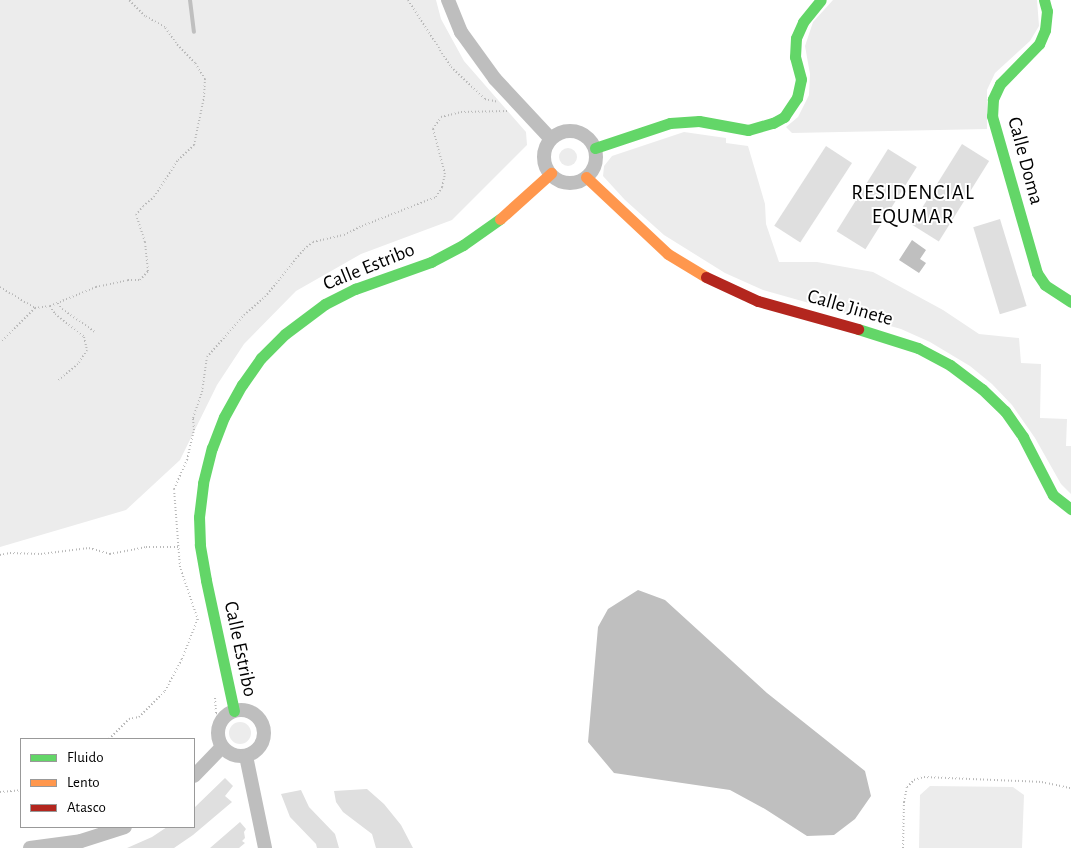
<!DOCTYPE html>
<html>
<head>
<meta charset="utf-8">
<style>
  body { margin:0 }
  #map { position:relative; width:1071px; height:848px; overflow:hidden; background:#fff; font-family:"Alegreya Sans",sans-serif }
  div>[style] { position:absolute }
  .green>* { inset:0; background:#ececec }
  .round { border-radius:50% }
  .water>* { inset:0; background:#bfbfbf }
  .stream>* { height:4px; margin:-2px; padding:0 2px; transform-origin:2px; border-radius:2px; background:#bfbfbf }
  .building>* { inset:0; background:#dfdfdf; transform-origin:0 0 }
  .path>* { height:2px; margin-top:-1px; transform-origin:0; background:repeating-linear-gradient(90deg,#b9b9b9 0 1px,transparent 0 3.5px) }
  .street>* { height:14px; margin:-7px; padding:0 7px; transform-origin:7px; border-radius:7px; background:#bebebe }
  .street>.ring { margin:-7px; padding:0; box-sizing:content-box; background:none; border:14px solid #bebebe; border-radius:50% }
  .fast>* { height:11px; margin:-5.5px; padding:0 5.5px; transform-origin:5.5px; border-radius:5.5px; background:#63d668 }
  .slow>* { height:11px; margin:-5.5px; padding:0 5.5px; transform-origin:5.5px; border-radius:5.5px; background:#ff974d }
  .jam>* { height:11px; margin:-5.5px; padding:0 5.5px; transform-origin:5.5px; border-radius:5.5px; background:#b3261e }
  span { translate:-50% -50%; white-space:nowrap; text-align:center; line-height:1.15; -webkit-text-stroke:4px #fff; paint-order:stroke }
  .street-label { font-size:20px; color:#000 }
  .neighbourhood-label { font-size:21px; color:#000; letter-spacing:1px }
  .legend { position:absolute; left:20px; top:738px; width:175px; height:90px; box-sizing:border-box; background:#fff; border:1px solid #999; margin:0; padding:6px 9px; list-style:none; font-size:15px; color:#000 }
  .legend li { display:flex; align-items:center; gap:10px; height:25px }
  .legend b { width:25px; border:1px solid #999 }
</style>
</head>
<body>
<div id="map">
  <div class="green">
    <i style="clip-path:polygon(0 0,436px 0,441px 19px,464px 61px,526px 132px,527px 145px,452px 220px,361px 254px,296px 291px,244px 344px,217px 385px,180px 460px,126px 510px,0 547px)"></i>
    <i style="clip-path:polygon(833px 0,1037px 0,1039px 26px,1030px 41px,995px 73px,987px 90px,987px 129px,792px 133px,786px 127px,798px 117px,809px 95px,810px 74px,805px 46px,813px 22px)"></i>
    <i style="clip-path:polygon(684px 132px,726px 138px,726px 143px,748px 146px,765px 204px,766px 224px,779px 262px,817px 262px,873px 272px,943px 310px,979px 334px,1019px 338px,1021px 363px,1041px 364px,1040px 418px,1067px 419px,1066px 446px,1071px 446px,1071px 494px,1061px 484px,1035px 438px,1012px 405px,992px 384px,970px 366px,930px 342px,901px 329px,763px 290px,725px 273px,664px 235px,625px 200px,603px 176px,604px 166px,612px 156px)"></i>
    <i class="round" style="left:559px;top:148px;width:18px;height:18px"></i>
    <i class="round" style="left:229px;top:722px;width:22px;height:22px"></i>
    <i style="clip-path:polygon(930px 786px,1013px 787px,1024px 795px,1022px 848px,919px 848px,920px 795px)"></i>
  </div>
  <div class="water">
    <i style="clip-path:polygon(912px 240px,926px 250px,920px 259px,926px 263px,919px 273px,899px 260px)"></i>
    <i style="clip-path:polygon(638px 590px,665px 600px,767px 693px,865px 771px,871px 796px,855px 819px,834px 835px,807px 836px,765px 809px,730px 790px,614px 773px,588px 742px,598px 627px,608px 609px)"></i>
  </div>
  <div class="stream">
    <i style="left:190px;top:0;width:32px;rotate:83deg"></i>
  </div>
  <div class="building">
    <i style="left:962px;top:144px;width:32px;height:95px;rotate:32deg"></i>
    <i style="left:826px;top:146px;width:31px;height:95px;rotate:33deg"></i>
    <i style="left:888px;top:149px;width:34px;height:97px;rotate:32deg"></i>
    <i style="left:1000px;top:219px;width:91px;height:28px;rotate:73deg"></i>
    <i style="clip-path:polygon(225px 778px,233px 786px,225px 796px,232px 802px,193px 835px,174px 848px,127px 848px,152px 837px,167px 827px,194px 827px,194px 808px)"></i>
    <i style="clip-path:polygon(367px 789px,384px 804px,401px 825px,413px 848px,376px 848px,372px 834px,343px 812px,336px 802px,334px 791px)"></i>
    <i style="clip-path:polygon(301px 790px,309px 807px,335px 834px,339px 848px,317px 848px,316px 844px,290px 817px,281px 794px)"></i>
    <i style="clip-path:polygon(240px 822px,246px 829px,244px 832px,245px 838px,242px 841px,245px 843px,239px 848px,210px 848px)"></i>
  </div>
  <div class="path">
    <i style="left:408px;top:0;width:80px;rotate:57.3deg"></i>
    <i style="left:451px;top:67px;width:47px;rotate:43.3deg"></i>
    <i style="left:485px;top:99px;width:14px;rotate:12deg"></i>
    <i style="left:0;top:287px;width:41px;rotate:31deg"></i>
    <i style="left:35px;top:308px;width:49px;rotate:135deg"></i>
    <i style="left:58px;top:303px;width:7px;rotate:56deg"></i>
    <i style="left:62px;top:309px;width:40px;rotate:34.9deg"></i>
    <i style="left:50px;top:306px;width:9px;rotate:58deg"></i>
    <i style="left:55px;top:314px;width:37px;rotate:38deg"></i>
    <i style="left:84px;top:337px;width:13px;rotate:77deg"></i>
    <i style="left:87px;top:350px;width:17px;rotate:123deg"></i>
    <i style="left:78px;top:364px;width:27px;rotate:141deg"></i>
    <i style="left:35px;top:308px;width:15px;rotate:-8deg"></i>
    <i style="left:50px;top:306px;width:50px;rotate:-22.4deg"></i>
    <i style="left:96px;top:287px;width:33px;rotate:-12deg"></i>
    <i style="left:128px;top:280px;width:12px"></i>
    <i style="left:140px;top:280px;width:12px;rotate:-48deg"></i>
    <i style="left:148px;top:271px;width:29px;rotate:-96deg"></i>
    <i style="left:145px;top:242px;width:28px;rotate:-108deg"></i>
    <i style="left:136px;top:215px;width:11px;rotate:-52deg"></i>
    <i style="left:143px;top:206px;width:14px;rotate:-39deg"></i>
    <i style="left:154px;top:197px;width:44px;rotate:-57deg"></i>
    <i style="left:178px;top:160px;width:22px;rotate:-43deg"></i>
    <i style="left:194px;top:145px;width:49px;rotate:-78.2deg"></i>
    <i style="left:204px;top:97px;width:18px;rotate:-87deg"></i>
    <i style="left:205px;top:79px;width:19px;rotate:-122deg"></i>
    <i style="left:195px;top:63px;width:28px;rotate:-134deg"></i>
    <i style="left:176px;top:43px;width:19px;rotate:-125deg"></i>
    <i style="left:165px;top:27px;width:23px;rotate:-151deg"></i>
    <i style="left:145px;top:16px;width:23px;rotate:-135deg"></i>
    <i style="left:0;top:555px;width:10px;rotate:-11deg"></i>
    <i style="left:10px;top:553px;width:31px;rotate:2deg"></i>
    <i style="left:41px;top:554px;width:48px;rotate:-7.1deg"></i>
    <i style="left:89px;top:548px;width:22px;rotate:16deg"></i>
    <i style="left:110px;top:554px;width:37px;rotate:-11deg"></i>
    <i style="left:146px;top:547px;width:33px"></i>
    <i style="left:198px;top:620px;width:56px;rotate:-108.8deg"></i>
    <i style="left:180px;top:567px;width:78px;rotate:-94.4deg"></i>
    <i style="left:174px;top:489px;width:32px;rotate:-66deg"></i>
    <i style="left:187px;top:460px;width:31px;rotate:-77deg"></i>
    <i style="left:194px;top:430px;width:12px;rotate:-95deg"></i>
    <i style="left:193px;top:418px;width:28px;rotate:-71deg"></i>
    <i style="left:202px;top:392px;width:35px;rotate:-82deg"></i>
    <i style="left:207px;top:357px;width:56px;rotate:-48.6deg"></i>
    <i style="left:244px;top:315px;width:28px;rotate:-41deg"></i>
    <i style="left:265px;top:297px;width:62px;rotate:-50.9deg"></i>
    <i style="left:304px;top:249px;width:11px;rotate:-38deg"></i>
    <i style="left:313px;top:242px;width:32px;rotate:-13deg"></i>
    <i style="left:344px;top:235px;width:20px;rotate:-27deg"></i>
    <i style="left:362px;top:226px;width:79px;rotate:-21.4deg"></i>
    <i style="left:436px;top:197px;width:12px;rotate:-59deg"></i>
    <i style="left:442px;top:187px;width:13px;rotate:-77deg"></i>
    <i style="left:445px;top:174px;width:47px;rotate:-104.9deg"></i>
    <i style="left:433px;top:129px;width:14px;rotate:-56deg"></i>
    <i style="left:441px;top:117px;width:21px;rotate:-14deg"></i>
    <i style="left:461px;top:112px;width:48px;rotate:-1.2deg"></i>
    <i style="left:215px;top:698px;width:15px;rotate:86deg"></i>
    <i style="left:216px;top:713px;width:4px;rotate:14deg"></i>
    <i style="left:109px;top:739px;width:28px;rotate:-45deg"></i>
    <i style="left:129px;top:719px;width:10px;rotate:-11deg"></i>
    <i style="left:139px;top:717px;width:37px;rotate:-45deg"></i>
    <i style="left:165px;top:691px;width:36px;rotate:-62deg"></i>
    <i style="left:182px;top:659px;width:44px;rotate:-68.7deg"></i>
    <i style="left:0;top:792px;width:21px;rotate:-5deg"></i>
    <i style="left:903px;top:848px;width:46px;rotate:-88.8deg"></i>
    <i style="left:904px;top:802px;width:15px;rotate:-79deg"></i>
    <i style="left:907px;top:787px;width:10px;rotate:-45deg"></i>
    <i style="left:914px;top:780px;width:10px;rotate:-17deg"></i>
    <i style="left:924px;top:777px;width:118px;rotate:2.4deg"></i>
    <i style="left:1042px;top:782px;width:30px;rotate:12deg"></i>
  </div>
  <div class="street">
    <i style="left:448px;top:0;width:35px;rotate:68deg"></i>
    <i style="left:461px;top:32px;width:58px;rotate:54.1deg"></i>
    <i style="left:495px;top:79px;width:82px;rotate:47deg"></i>
    <i class="ring" style="left:544px;top:131px;width:38px;height:38px"></i>
    <i class="ring" style="left:218px;top:710px;width:32px;height:32px"></i>
    <i style="left:246px;top:756px;width:94px;rotate:78.3deg"></i>
    <i style="left:194px;top:776px;width:40px;rotate:-46deg"></i>
    <i style="left:30px;top:848px;width:51px;rotate:-7.8deg"></i>
    <i style="left:81px;top:841px;width:46px;rotate:-17.7deg"></i>
  </div>
  <div class="fast">
    <i style="left:1044px;top:0;width:11px;rotate:75deg"></i>
    <i style="left:1047px;top:11px;width:19px;rotate:96deg"></i>
    <i style="left:1045px;top:30px;width:15px;rotate:113deg"></i>
    <i style="left:1039px;top:44px;width:56px;rotate:134.3deg"></i>
    <i style="left:1000px;top:84px;width:17px;rotate:115deg"></i>
    <i style="left:993px;top:99px;width:17px;rotate:93deg"></i>
    <i style="left:992px;top:116px;width:163px;rotate:74deg"></i>
    <i style="left:1037px;top:273px;width:14px;rotate:56deg"></i>
    <i style="left:1045px;top:285px;width:31px;rotate:33deg"></i>
    <i style="left:595px;top:148px;width:79px;rotate:-18.4deg"></i>
    <i style="left:670px;top:123px;width:29px;rotate:-4deg"></i>
    <i style="left:699px;top:121px;width:50px;rotate:10.4deg"></i>
    <i style="left:748px;top:130px;width:26px;rotate:-16deg"></i>
    <i style="left:773px;top:123px;width:13px;rotate:-29deg"></i>
    <i style="left:784px;top:117px;width:23px;rotate:-56deg"></i>
    <i style="left:797px;top:98px;width:19px;rotate:-78deg"></i>
    <i style="left:801px;top:79px;width:23px;rotate:-105deg"></i>
    <i style="left:795px;top:57px;width:19px;rotate:-87deg"></i>
    <i style="left:796px;top:38px;width:17px;rotate:-66deg"></i>
    <i style="left:803px;top:22px;width:28px;rotate:-51deg"></i>
    <i style="left:858px;top:329px;width:63px;rotate:17.6deg"></i>
    <i style="left:918px;top:348px;width:36px;rotate:28deg"></i>
    <i style="left:950px;top:365px;width:40px;rotate:37deg"></i>
    <i style="left:982px;top:389px;width:32px;rotate:44deg"></i>
    <i style="left:1005px;top:411px;width:32px;rotate:55deg"></i>
    <i style="left:1023px;top:437px;width:65px;rotate:62.7deg"></i>
    <i style="left:1053px;top:495px;width:23px;rotate:38deg"></i>
    <i style="left:234px;top:711px;width:134px;rotate:-102.1deg"></i>
    <i style="left:206px;top:580px;width:36px;rotate:-100deg"></i>
    <i style="left:200px;top:545px;width:28px;rotate:-92deg"></i>
    <i style="left:199px;top:517px;width:34px;rotate:-83deg"></i>
    <i style="left:203px;top:483px;width:36px;rotate:-76deg"></i>
    <i style="left:212px;top:448px;width:33px;rotate:-69deg"></i>
    <i style="left:224px;top:417px;width:37px;rotate:-61deg"></i>
    <i style="left:242px;top:385px;width:33px;rotate:-55deg"></i>
    <i style="left:261px;top:358px;width:34px;rotate:-45deg"></i>
    <i style="left:285px;top:334px;width:50px;rotate:-36.9deg"></i>
    <i style="left:325px;top:304px;width:34px;rotate:-27deg"></i>
    <i style="left:355px;top:289px;width:81px;rotate:-19.6deg"></i>
    <i style="left:431px;top:262px;width:36px;rotate:-28deg"></i>
    <i style="left:463px;top:245px;width:45px;rotate:-35.1deg"></i>
  </div>
  <div class="slow">
    <i style="left:586px;top:177px;width:112px;rotate:43.2deg"></i>
    <i style="left:668px;top:254px;width:44px;rotate:31.2deg"></i>
    <i style="left:500px;top:219px;width:69px;rotate:-42deg"></i>
  </div>
  <div class="jam">
    <i style="left:706px;top:277px;width:57px;rotate:24.8deg"></i>
    <i style="left:758px;top:301px;width:104px;rotate:15.6deg"></i>
  </div>
  <div class="street-label">
    <span style="left:1025px;top:161px;rotate:75deg">Calle Doma</span>
    <span style="left:369px;top:267px;rotate:-22deg">Calle Estribo</span>
    <span style="left:850px;top:308px;rotate:16deg">Calle Jinete</span>
    <span style="left:240px;top:649px;rotate:78deg">Calle Estribo</span>
  </div>
  <div class="neighbourhood-label">
    <span style="left:913px;top:205px">RESIDENCIAL<br>EQUMAR</span>
  </div>
  <ul class="legend">
  <li><b style="height:6px;background:#63d668"></b>Fluido</li>
  <li><b style="height:6px;background:#ff974d"></b>Lento</li>
  <li><b style="height:6px;background:#b3261e"></b>Atasco</li>
  </ul>
</div>
</body>
</html>
